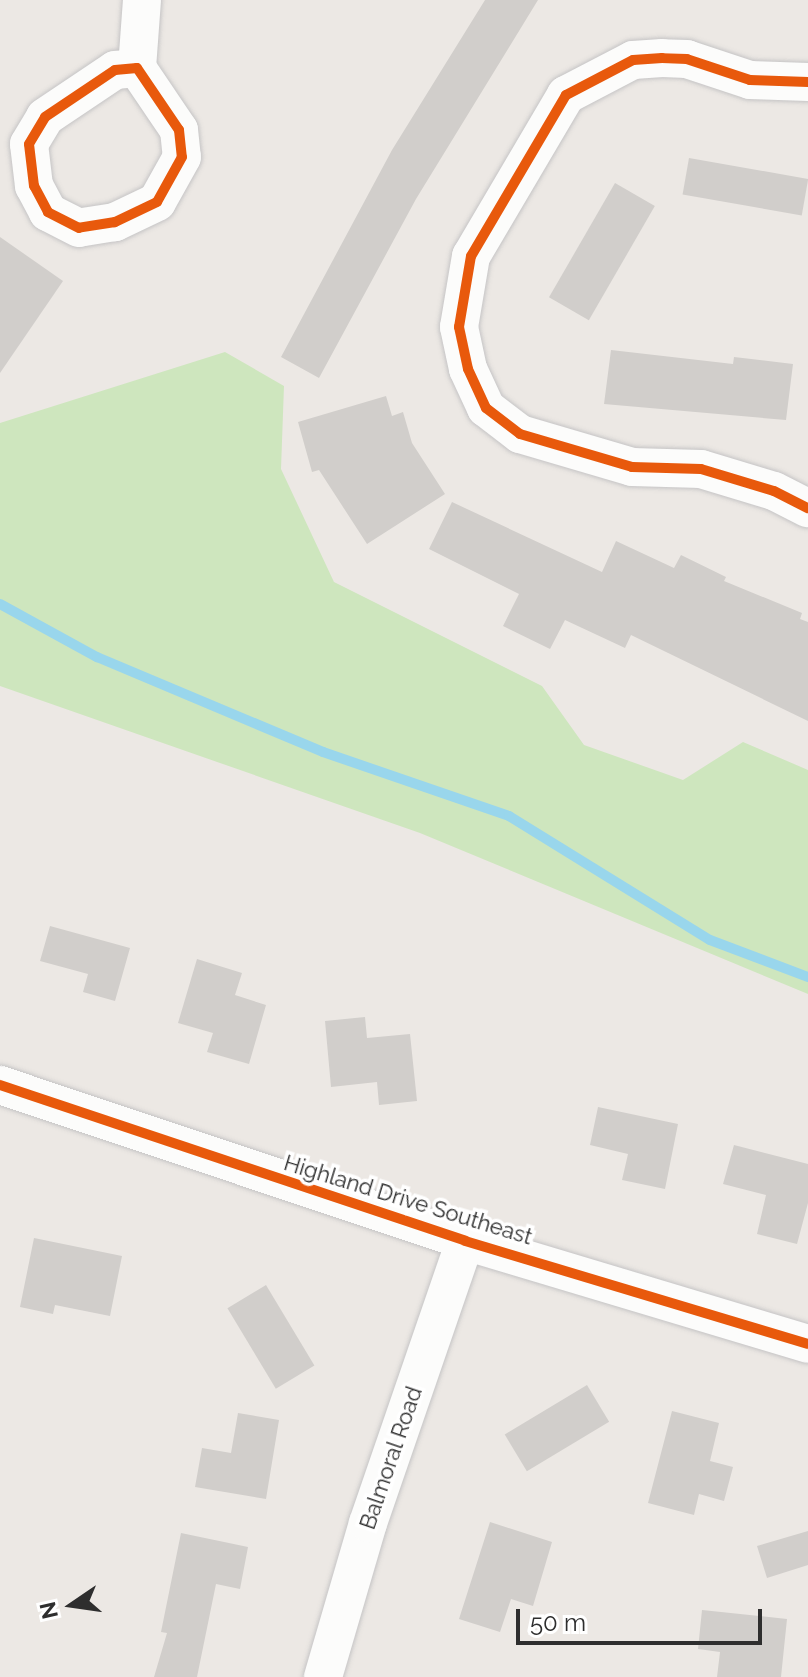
<!DOCTYPE html>
<html>
<head>
<meta charset="utf-8">
<style>
  body { margin:0 }
  #map { position:relative; width:808px; height:1677px; overflow:hidden; background:#ece8e4; font-family:Raleway,sans-serif }
  div>[style] { position:absolute }
  .green>* { inset:0; background:#cee6be }
  .stream>* { height:10px; margin:-5px; padding:0 5px; transform-origin:5px; border-radius:5px; background:#99d6ec }
  .building>* { inset:0; background:#d1cecb; transform-origin:0 0 }
  .roads { filter:drop-shadow(0 0 2px #c5c4c5) drop-shadow(0 0 2px #c5c4c5) }
  .minor>* { height:38px; margin:-19px; padding:0 19px; transform-origin:19px; border-radius:19px; background:#fcfcfb }
  .cycleway>* { height:10px; margin:-5px; padding:0 5px; transform-origin:5px; border-radius:5px; background:#e8590c }
  span { translate:-50% -50%; white-space:nowrap; text-align:center; line-height:1.15; -webkit-text-stroke:7px #fff; paint-order:stroke }
  .street-label { font-size:22px; color:#2e2e2e }
  .north { position:absolute; left:32px; top:1565px; width:80px; height:80px; -webkit-text-stroke:6px #fff; paint-order:stroke; rotate:257deg; font-size:22px; font-weight:700; line-height:32px; text-align:center; color:#2e2e2e }
  .north::after { content:''; display:block; margin:auto; width:28px; height:36px; background:#2e2e2e; clip-path:polygon(50% 0,100% 100%,50% 72%,0 100%) }
  .scale { position:absolute; left:516px; top:1609px; width:246px; height:36px; box-sizing:border-box; border:4px solid #2e2e2e; border-top:0; padding-left:10px; font-size:24px; line-height:28px; white-space:nowrap; color:#2e2e2e; -webkit-text-stroke:6px #fff; paint-order:stroke }
</style>
</head>
<body>
<div id="map">
  <div class="green">
    <i style="clip-path:polygon(225px 352px,284px 386px,281px 469px,334px 582px,542px 686px,584px 745px,683px 780px,743px 742px,808px 770px,808px 994px,420px 833px,0 686px,0 423px)"></i>
  </div>
  <div class="stream">
    <i style="left:0;top:604px;width:111px;rotate:28.7deg"></i>
    <i style="left:97px;top:657px;width:245px;rotate:22.8deg"></i>
    <i style="left:323px;top:752px;width:197px;rotate:19deg"></i>
    <i style="left:509px;top:816px;width:236px;rotate:31.7deg"></i>
    <i style="left:710px;top:940px;width:105px;rotate:20.7deg"></i>
  </div>
  <div class="building">
    <i style="clip-path:polygon(485px 0,538px 0,416px 199px,319px 378px,281px 357px,392px 150px)"></i>
    <i style="left:689px;top:158px;width:121px;height:37px;rotate:10deg"></i>
    <i style="left:615px;top:183px;width:46px;height:132px;rotate:30deg"></i>
    <i style="clip-path:polygon(0 237px,63px 281px,0 373px)"></i>
    <i style="clip-path:polygon(611px 350px,733px 364px,734px 357px,793px 364px,786px 420px,604px 404px)"></i>
    <i style="clip-path:polygon(386px 396px,392px 416px,403px 412px,412px 443px,445px 494px,367px 544px,319px 470px,312px 472px,298px 422px)"></i>
    <i style="clip-path:polygon(452px 502px,602px 572px,616px 541px,674px 568px,681px 555px,726px 577px,724px 581px,802px 613px,800px 619px,808px 622px,808px 721px,631px 635px,625px 648px,565px 620px,550px 649px,503px 626px,519px 594px,429px 549px)"></i>
    <i style="clip-path:polygon(50px 926px,130px 948px,115px 1001px,83px 992px,88px 974px,40px 961px)"></i>
    <i style="clip-path:polygon(197px 959px,242px 973px,235px 995px,266px 1005px,249px 1064px,207px 1052px,213px 1033px,178px 1023px)"></i>
    <i style="clip-path:polygon(365px 1017px,367px 1038px,410px 1034px,417px 1101px,379px 1105px,377px 1082px,331px 1087px,325px 1021px)"></i>
    <i style="clip-path:polygon(598px 1107px,678px 1124px,665px 1189px,622px 1180px,628px 1154px,590px 1145px)"></i>
    <i style="clip-path:polygon(734px 1145px,808px 1164px,808px 1203px,797px 1244px,757px 1234px,766px 1195px,723px 1184px)"></i>
    <i style="clip-path:polygon(34px 1238px,122px 1256px,110px 1316px,55px 1305px,53px 1314px,20px 1307px)"></i>
    <i style="left:266px;top:1285px;width:94px;height:45px;rotate:59deg"></i>
    <i style="left:587px;top:1385px;width:43px;height:96px;rotate:59deg"></i>
    <i style="clip-path:polygon(672px 1411px,719px 1423px,710px 1461px,733px 1467px,724px 1501px,699px 1494px,694px 1515px,648px 1503px)"></i>
    <i style="clip-path:polygon(238px 1413px,279px 1420px,266px 1499px,195px 1487px,202px 1448px,231px 1453px)"></i>
    <i style="clip-path:polygon(490px 1522px,552px 1542px,533px 1606px,511px 1599px,500px 1632px,459px 1619px)"></i>
    <i style="clip-path:polygon(808px 1531px,808px 1565px,767px 1578px,757px 1546px)"></i>
    <i style="clip-path:polygon(181px 1533px,248px 1547px,240px 1589px,216px 1584px,197px 1677px,154px 1677px,167px 1633px,161px 1632px)"></i>
    <i style="clip-path:polygon(702px 1610px,787px 1619px,781px 1677px,717px 1677px,720px 1652px,698px 1649px)"></i>
  </div>
  <div class="roads">
    <div class="minor">
      <i style="left:137px;top:68px;width:75px;rotate:55.9deg"></i>
      <i style="left:179px;top:130px;width:27px;rotate:84deg"></i>
      <i style="left:182px;top:157px;width:51px;rotate:119.1deg"></i>
      <i style="left:157px;top:202px;width:47px;rotate:154.5deg"></i>
      <i style="left:115px;top:222px;width:36px;rotate:171deg"></i>
      <i style="left:79px;top:228px;width:35px;rotate:-153deg"></i>
      <i style="left:48px;top:212px;width:30px;rotate:-118deg"></i>
      <i style="left:34px;top:186px;width:42px;rotate:-96.8deg"></i>
      <i style="left:29px;top:144px;width:31px;rotate:-59deg"></i>
      <i style="left:45px;top:117px;width:84px;rotate:-33.9deg"></i>
      <i style="left:115px;top:70px;width:22px;rotate:-5deg"></i>
      <i style="left:137px;top:68px;width:68px;rotate:-85.8deg"></i>
      <i style="left:808px;top:82px;width:58px;rotate:-178deg"></i>
      <i style="left:750px;top:80px;width:66px;rotate:-161.6deg"></i>
      <i style="left:687px;top:59px;width:25px;rotate:-178deg"></i>
      <i style="left:662px;top:58px;width:29px;rotate:176deg"></i>
      <i style="left:633px;top:60px;width:76px;rotate:152.4deg"></i>
      <i style="left:566px;top:95px;width:187px;rotate:120.5deg"></i>
      <i style="left:471px;top:256px;width:72px;rotate:99.6deg"></i>
      <i style="left:459px;top:327px;width:43px;rotate:77.9deg"></i>
      <i style="left:468px;top:369px;width:43px;rotate:65.2deg"></i>
      <i style="left:486px;top:408px;width:43px;rotate:37.4deg"></i>
      <i style="left:520px;top:434px;width:117px;rotate:16.4deg"></i>
      <i style="left:632px;top:467px;width:69px;rotate:1.7deg"></i>
      <i style="left:701px;top:469px;width:76px;rotate:16.8deg"></i>
      <i style="left:774px;top:491px;width:38px;rotate:27deg"></i>
      <i style="left:0;top:1085px;width:490px;rotate:18.5deg"></i>
      <i style="left:465px;top:1241px;width:358px;rotate:16.7deg"></i>
      <i style="left:323px;top:1677px;width:160px;rotate:-73.7deg"></i>
      <i style="left:368px;top:1523px;width:298px;rotate:-71deg"></i>
    </div>
  </div>
  <div class="cycleway">
    <i style="left:137px;top:68px;width:75px;rotate:55.9deg"></i>
    <i style="left:179px;top:130px;width:27px;rotate:84deg"></i>
    <i style="left:182px;top:157px;width:51px;rotate:119.1deg"></i>
    <i style="left:157px;top:202px;width:47px;rotate:154.5deg"></i>
    <i style="left:115px;top:222px;width:36px;rotate:171deg"></i>
    <i style="left:79px;top:228px;width:35px;rotate:-153deg"></i>
    <i style="left:48px;top:212px;width:30px;rotate:-118deg"></i>
    <i style="left:34px;top:186px;width:42px;rotate:-96.8deg"></i>
    <i style="left:29px;top:144px;width:31px;rotate:-59deg"></i>
    <i style="left:45px;top:117px;width:84px;rotate:-33.9deg"></i>
    <i style="left:115px;top:70px;width:22px;rotate:-5deg"></i>
    <i style="left:808px;top:82px;width:58px;rotate:-178deg"></i>
    <i style="left:750px;top:80px;width:66px;rotate:-161.6deg"></i>
    <i style="left:687px;top:59px;width:25px;rotate:-178deg"></i>
    <i style="left:662px;top:58px;width:29px;rotate:176deg"></i>
    <i style="left:633px;top:60px;width:76px;rotate:152.4deg"></i>
    <i style="left:566px;top:95px;width:187px;rotate:120.5deg"></i>
    <i style="left:471px;top:256px;width:72px;rotate:99.6deg"></i>
    <i style="left:459px;top:327px;width:43px;rotate:77.9deg"></i>
    <i style="left:468px;top:369px;width:43px;rotate:65.2deg"></i>
    <i style="left:486px;top:408px;width:43px;rotate:37.4deg"></i>
    <i style="left:520px;top:434px;width:117px;rotate:16.4deg"></i>
    <i style="left:632px;top:467px;width:69px;rotate:1.7deg"></i>
    <i style="left:701px;top:469px;width:76px;rotate:16.8deg"></i>
    <i style="left:774px;top:491px;width:38px;rotate:27deg"></i>
    <i style="left:0;top:1085px;width:490px;rotate:18.5deg"></i>
    <i style="left:465px;top:1241px;width:358px;rotate:16.7deg"></i>
  </div>
  <div class="street-label">
    <span style="left:408px;top:1200px;rotate:17deg">Highland Drive Southeast</span>
    <span style="left:391px;top:1458px;rotate:-71deg">Balmoral Road</span>
  </div>
  <div class="north">N</div>
  <div class="scale">50 m</div>
</div>
</body>
</html>
